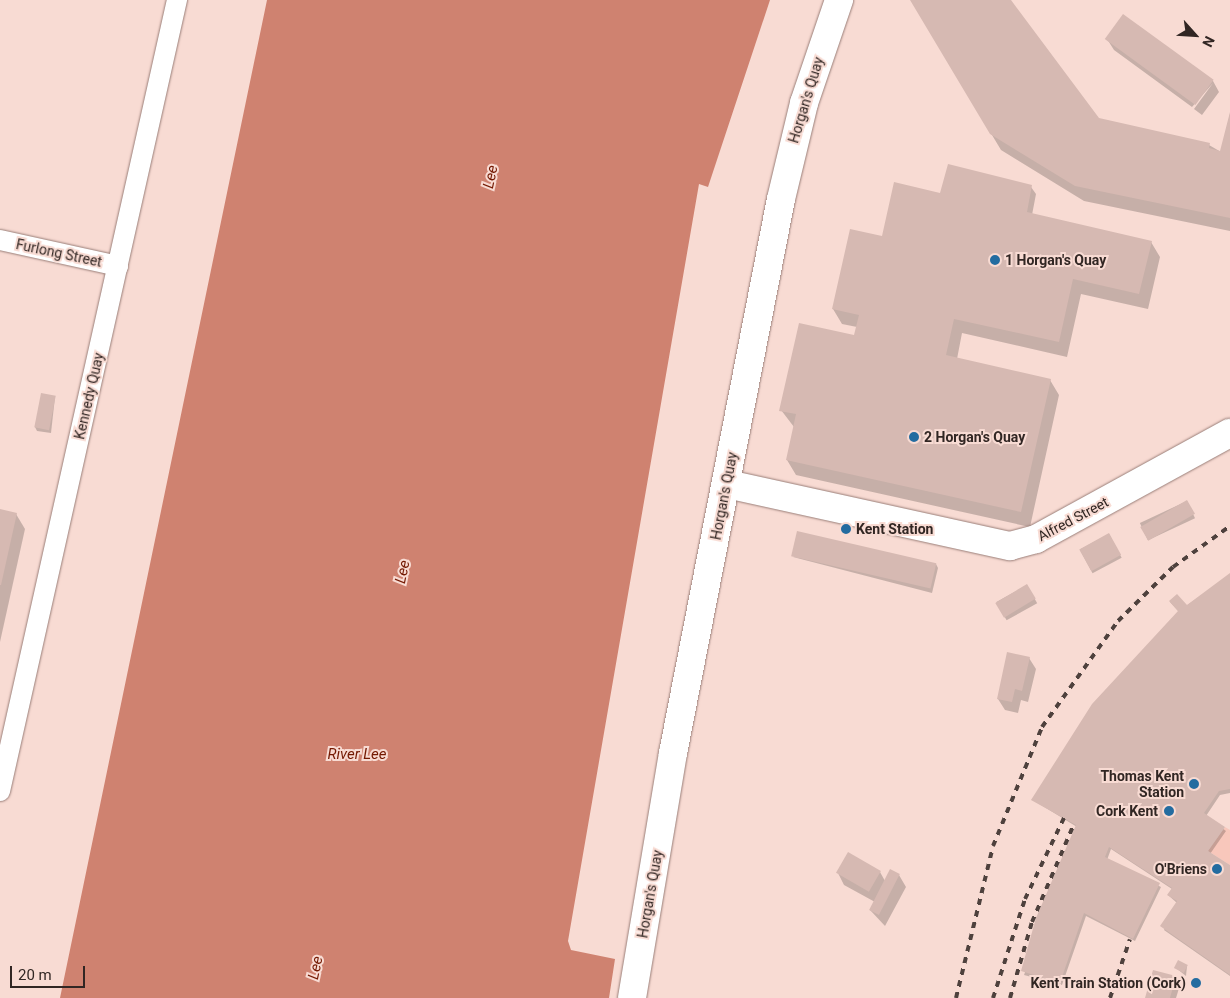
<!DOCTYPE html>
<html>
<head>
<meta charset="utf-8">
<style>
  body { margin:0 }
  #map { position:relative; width:1230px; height:998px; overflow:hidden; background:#f8dbd3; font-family:Roboto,sans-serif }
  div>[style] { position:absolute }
  .green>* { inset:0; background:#f8c7bb }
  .water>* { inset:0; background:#cf8270 }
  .shadow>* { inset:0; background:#0003; transform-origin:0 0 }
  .building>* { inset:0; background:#d6b9b2; transform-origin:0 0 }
  .roads { filter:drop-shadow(0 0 1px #997e78) drop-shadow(0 0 1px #997e78) }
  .street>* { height:20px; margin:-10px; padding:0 10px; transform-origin:10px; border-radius:10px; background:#fff }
  .secondary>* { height:28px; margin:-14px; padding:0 14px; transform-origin:14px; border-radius:14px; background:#fff }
  .highway>* { height:28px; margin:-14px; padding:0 14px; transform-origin:14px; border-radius:14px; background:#fff }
  .rail>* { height:4px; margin-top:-2px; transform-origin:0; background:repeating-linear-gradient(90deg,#4e413d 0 6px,transparent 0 12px) }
  .dots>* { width:14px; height:14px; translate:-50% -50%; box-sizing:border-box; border:2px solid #f8dbd3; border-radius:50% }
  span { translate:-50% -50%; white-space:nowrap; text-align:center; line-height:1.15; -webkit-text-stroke:4px #f8dbd3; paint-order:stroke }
  .street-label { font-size:14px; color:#312623 }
  .poi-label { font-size:14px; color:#312623; font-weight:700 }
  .left { translate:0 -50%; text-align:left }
  .right { translate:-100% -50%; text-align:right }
  .water-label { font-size:15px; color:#741902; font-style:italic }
  .north { position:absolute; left:1170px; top:10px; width:50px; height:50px; -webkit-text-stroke:4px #f8dbd3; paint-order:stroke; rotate:116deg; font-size:14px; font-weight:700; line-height:20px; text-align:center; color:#312623 }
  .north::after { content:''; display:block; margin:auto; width:18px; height:22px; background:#312623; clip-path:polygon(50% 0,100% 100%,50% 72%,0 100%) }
  .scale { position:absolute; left:10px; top:966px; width:75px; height:22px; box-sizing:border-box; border:2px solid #312623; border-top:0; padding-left:6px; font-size:15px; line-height:18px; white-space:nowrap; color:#312623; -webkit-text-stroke:4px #f8dbd3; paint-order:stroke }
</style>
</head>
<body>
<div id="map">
  <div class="green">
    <i style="clip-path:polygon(1225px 827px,1230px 830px,1230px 865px,1208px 851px)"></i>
  </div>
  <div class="water">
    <i style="clip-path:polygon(267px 0,770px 0,708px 187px,699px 184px,568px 941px,571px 950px,615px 959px,609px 998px,60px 998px)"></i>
  </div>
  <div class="shadow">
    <i style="clip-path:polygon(911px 0,1009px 0,1099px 120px,1209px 145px,1221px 152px,1230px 114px,1230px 231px,1084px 201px,1001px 150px)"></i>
    <i style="clip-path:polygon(1124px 16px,1213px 81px,1219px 92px,1202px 115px,1194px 109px,1213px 83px,1192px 107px,1114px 50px,1107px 39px)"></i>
    <i style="clip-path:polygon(1031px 187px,1036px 194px,1032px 215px,1151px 242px,1160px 257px,1148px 309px,1081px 294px,1067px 357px,962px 333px,957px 359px,1050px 380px,1059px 395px,1030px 527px,796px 475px,787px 460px,794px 427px,781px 410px,855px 337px,857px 327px,842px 324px,833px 309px,883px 237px,944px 195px)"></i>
    <i style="clip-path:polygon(55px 397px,51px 433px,37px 431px,35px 427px)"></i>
    <i style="left:1187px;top:501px;width:19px;height:52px;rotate:65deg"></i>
    <i style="clip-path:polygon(0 511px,16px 514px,25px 529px,0 642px)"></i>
    <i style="left:1109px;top:534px;width:27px;height:33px;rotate:62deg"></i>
    <i style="clip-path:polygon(793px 557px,936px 564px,938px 568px,932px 593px)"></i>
    <i style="clip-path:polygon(1230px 575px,1230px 793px,1220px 795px,1206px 816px,1226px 831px,1210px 854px,1230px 867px,1230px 976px,1164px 930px,1177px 903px,1168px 895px,1172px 889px,1111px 849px,1107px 860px,1161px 887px,1135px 941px,1086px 916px,1062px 985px,1024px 975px,1077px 827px,1033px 800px,1179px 612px,1170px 602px,1186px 606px)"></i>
    <i style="left:1027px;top:585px;width:21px;height:35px;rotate:61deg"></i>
    <i style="clip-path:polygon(1029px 658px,1036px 669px,1028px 702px,1021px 700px,1018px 713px,1005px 710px,998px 699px)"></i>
    <i style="clip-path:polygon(880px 872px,885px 881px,899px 875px,906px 887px,885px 926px,870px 910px,875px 902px,844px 885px,838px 873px)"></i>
    <i style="clip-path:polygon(1187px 966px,1186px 976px,1176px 968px)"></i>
    <i style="clip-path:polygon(1176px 977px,1180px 985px,1176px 998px,1146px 998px)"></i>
  </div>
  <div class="building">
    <i style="clip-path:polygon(910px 0,1011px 0,1099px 118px,1210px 143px,1209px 148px,1220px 151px,1230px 112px,1230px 218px,1075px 186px,990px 134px)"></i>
    <i style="left:1123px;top:14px;width:112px;height:31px;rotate:36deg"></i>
    <i style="clip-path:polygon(948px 164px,1032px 185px,1027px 212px,1152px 241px,1139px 294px,1073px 279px,1059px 342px,954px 319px,946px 355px,1051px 379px,1021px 512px,786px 460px,796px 414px,779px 411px,799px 323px,854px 335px,859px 315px,832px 309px,850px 229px,882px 236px,894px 182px,940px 193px)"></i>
    <i style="left:41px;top:393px;width:15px;height:35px;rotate:11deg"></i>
    <i style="left:1187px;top:500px;width:16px;height:54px;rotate:60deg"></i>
    <i style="clip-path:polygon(0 509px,17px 513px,1px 585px,0 585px)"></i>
    <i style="left:797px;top:531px;width:143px;height:26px;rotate:13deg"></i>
    <i style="left:1109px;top:533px;width:25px;height:34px;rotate:61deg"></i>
    <i style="clip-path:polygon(1230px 573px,1230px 789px,1219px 791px,1204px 813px,1225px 827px,1208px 851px,1230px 865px,1230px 975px,1160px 926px,1177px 901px,1167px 895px,1172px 888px,1109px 847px,1105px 857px,1160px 883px,1133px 939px,1084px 913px,1060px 983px,1021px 971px,1036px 918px,1076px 825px,1031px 800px,1092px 704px,1178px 611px,1169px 601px,1177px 594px,1187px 605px)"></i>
    <i style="left:1027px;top:584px;width:17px;height:37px;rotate:59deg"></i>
    <i style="clip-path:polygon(1007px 652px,1030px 657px,1022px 691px,1015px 689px,1012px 702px,997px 699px)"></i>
    <i style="left:848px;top:852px;width:38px;height:24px;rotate:30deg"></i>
    <i style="left:890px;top:869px;width:11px;height:46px;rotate:27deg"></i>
    <i style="left:1178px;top:960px;width:11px;height:9px;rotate:27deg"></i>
    <i style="clip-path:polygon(1153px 970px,1176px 976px,1170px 998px,1145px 998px)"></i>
  </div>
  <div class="roads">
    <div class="street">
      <i style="left:0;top:240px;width:121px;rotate:12.4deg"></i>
      <i style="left:0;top:791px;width:811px;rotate:-77.39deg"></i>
    </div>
    <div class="secondary">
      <i style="left:727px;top:484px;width:290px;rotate:12.4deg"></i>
      <i style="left:1010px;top:546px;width:27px;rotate:-15deg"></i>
      <i style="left:1036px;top:539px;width:221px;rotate:-28.7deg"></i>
    </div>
    <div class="highway">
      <i style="left:632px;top:998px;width:248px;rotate:-80.5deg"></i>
      <i style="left:673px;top:753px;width:564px;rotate:-78.97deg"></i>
      <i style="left:781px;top:199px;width:99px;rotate:-76.5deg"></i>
      <i style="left:804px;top:103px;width:109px;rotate:-71.2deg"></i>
    </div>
  </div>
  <div class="rail">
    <i style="left:956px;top:998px;width:156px;rotate:-76.3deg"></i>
    <i style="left:993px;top:846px;width:129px;rotate:-67.6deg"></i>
    <i style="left:1042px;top:727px;width:130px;rotate:-54.4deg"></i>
    <i style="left:1118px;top:621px;width:77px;rotate:-44.5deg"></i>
    <i style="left:1173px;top:567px;width:70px;rotate:-35.7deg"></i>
    <i style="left:993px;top:998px;width:104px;rotate:-72.1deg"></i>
    <i style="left:1025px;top:899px;width:90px;rotate:-64.3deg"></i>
    <i style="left:1010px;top:998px;width:79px;rotate:-73.9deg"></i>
    <i style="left:1032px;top:922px;width:107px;rotate:-66.8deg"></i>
    <i style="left:1110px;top:998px;width:62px;rotate:-71.3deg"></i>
  </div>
  <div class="dots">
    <i style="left:995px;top:260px;background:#236ca0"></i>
    <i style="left:914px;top:437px;background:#236ca0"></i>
    <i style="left:846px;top:529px;background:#236ca0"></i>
    <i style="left:1194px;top:784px;background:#236ca0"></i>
    <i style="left:1169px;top:811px;background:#236ca0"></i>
    <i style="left:1217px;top:869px;background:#236ca0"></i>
    <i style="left:1196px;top:983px;background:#236ca0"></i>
  </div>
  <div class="street-label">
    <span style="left:806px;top:100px;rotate:-73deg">Horgan's Quay</span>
    <span style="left:59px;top:253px;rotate:12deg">Furlong Street</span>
    <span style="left:89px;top:396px;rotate:-77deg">Kennedy Quay</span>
    <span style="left:724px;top:496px;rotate:-79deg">Horgan's Quay</span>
    <span style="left:1073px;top:519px;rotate:-28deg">Alfred Street</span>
    <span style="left:650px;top:894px;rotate:-80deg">Horgan's Quay</span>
  </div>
  <div class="poi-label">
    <span class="left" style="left:1005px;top:260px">1 Horgan's Quay</span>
    <span class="left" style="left:924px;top:437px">2 Horgan's Quay</span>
    <span class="left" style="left:856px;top:529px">Kent Station</span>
    <span class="right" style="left:1184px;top:784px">Thomas Kent<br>Station</span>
    <span class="right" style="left:1158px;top:811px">Cork Kent</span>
    <span class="right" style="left:1207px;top:869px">O'Briens</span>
    <span class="right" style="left:1186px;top:983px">Kent Train Station (Cork)</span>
  </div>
  <div class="water-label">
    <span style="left:491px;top:177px;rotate:-78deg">Lee</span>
    <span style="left:403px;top:572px;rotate:-78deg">Lee</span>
    <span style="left:357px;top:755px">River Lee</span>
    <span style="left:316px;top:968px;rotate:-78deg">Lee</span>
  </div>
  <div class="north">N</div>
  <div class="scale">20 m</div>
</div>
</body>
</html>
